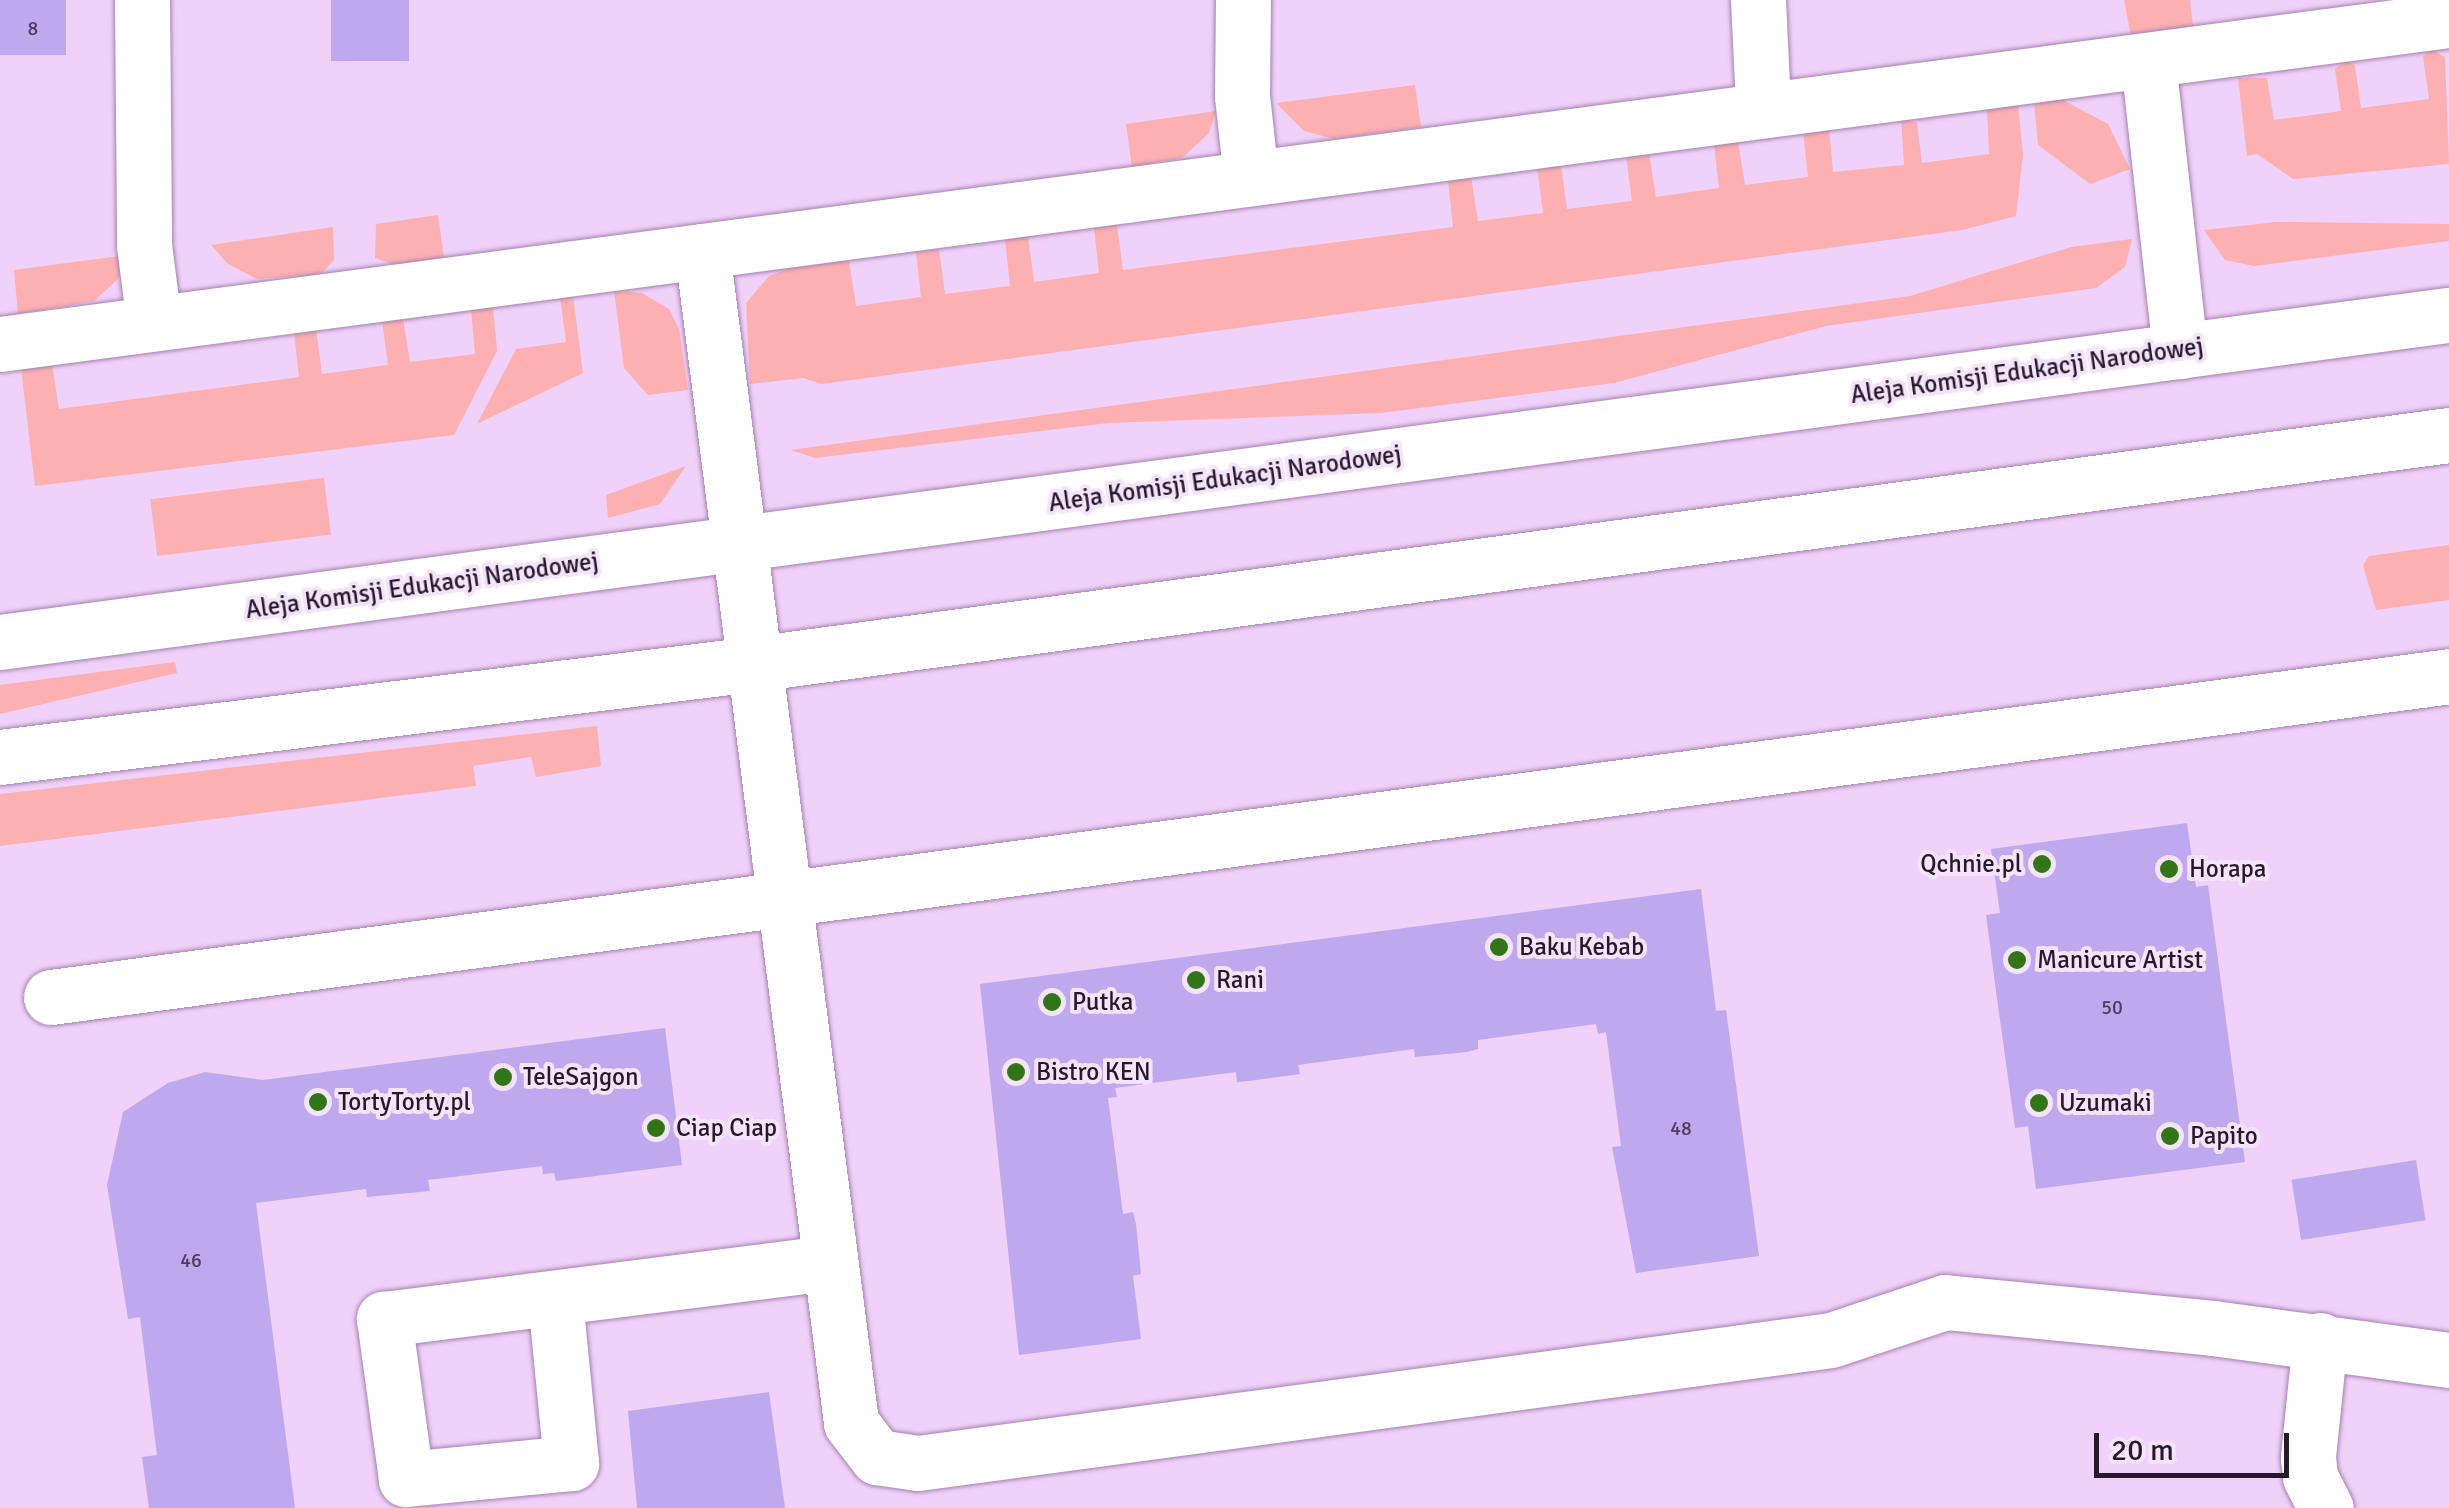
<!DOCTYPE html>
<html>
<head>
<meta charset="utf-8">
<style>
  body { margin:0 }
  #map { position:relative; width:2449px; height:1508px; overflow:hidden; background:#f0d1f9; font-family:Signika,sans-serif }
  div>[style] { position:absolute }
  .green>* { inset:0; background:#fdb0b1; transform-origin:0 0 }
  .building>* { inset:0; background:#bea8ee; transform-origin:0 0 }
  .roads { filter:drop-shadow(0 0 2px #a581b0) drop-shadow(0 0 2px #a581b0) }
  .minor>* { height:55px; margin:-27.5px; padding:0 27.5px; transform-origin:27.5px; border-radius:27.5px; background:#fff }
  .dots>* { width:28px; height:28px; translate:-50% -50%; box-sizing:border-box; border:5px solid #f4e4f9; border-radius:50% }
  span { translate:-50% -50%; white-space:nowrap; text-align:center; line-height:1.15; -webkit-text-stroke:8px #f4e4f9; paint-order:stroke }
  .number-label { font-size:20px; color:#4d3d5c }
  .number-label span { -webkit-text-stroke-width:0 }
  .street-label { font-size:25px; color:#27192b }
  .poi-label { font-size:25px; color:#27192b }
  .right { translate:-100% -50%; text-align:right }
  .left { translate:0 -50%; text-align:left }
  .scale { position:absolute; left:2094px; top:1433px; width:195px; height:45px; box-sizing:border-box; border:5px solid #27192b; border-top:0; padding-left:12px; font-size:30px; line-height:35px; white-space:nowrap; color:#27192b; -webkit-text-stroke:8px #f4e4f9; paint-order:stroke }
</style>
</head>
<body>
<div id="map">
  <div class="green">
    <i style="clip-path:polygon(2124px 0,2190px 0,2193px 26px,2131px 36px)"></i>
    <i style="clip-path:polygon(2431px 49px,2445px 57px,2449px 164px,2293px 179px,2257px 154px,2247px 156px,2238px 78px,2267px 78px,2274px 120px,2341px 111px,2335px 69px,2347px 60px,2355px 66px,2361px 108px,2429px 99px,2423px 57px)"></i>
    <i style="clip-path:polygon(1415px 85px,1421px 127px,1334px 139px,1304px 131px,1276px 103px)"></i>
    <i style="clip-path:polygon(2061px 99px,2108px 124px,2130px 169px,2090px 184px,2038px 145px,2034px 101px)"></i>
    <i style="clip-path:polygon(2018px 104px,2023px 155px,2016px 216px,1962px 230px,822px 384px,803px 378px,750px 384px,746px 303px,769px 276px,788px 269px,849px 260px,856px 306px,921px 297px,916px 252px,939px 249px,945px 294px,1010px 286px,1005px 239px,1028px 236px,1034px 282px,1099px 273px,1094px 228px,1117px 225px,1123px 270px,1453px 227px,1448px 180px,1471px 176px,1478px 221px,1543px 213px,1537px 168px,1561px 164px,1567px 209px,1632px 201px,1626px 156px,1649px 153px,1656px 197px,1719px 188px,1714px 144px,1738px 141px,1745px 185px,1808px 177px,1803px 131px,1829px 128px,1833px 172px,1904px 165px,1901px 118px,1917px 123px,1922px 163px,1989px 154px,1987px 109px)"></i>
    <i style="clip-path:polygon(1216px 111px,1209px 133px,1182px 158px,1132px 167px,1126px 124px)"></i>
    <i style="clip-path:polygon(438px 215px,444px 257px,395px 265px,375px 258px,376px 224px)"></i>
    <i style="clip-path:polygon(2276px 222px,2449px 224px,2449px 241px,2254px 266px,2225px 260px,2204px 230px)"></i>
    <i style="clip-path:polygon(333px 227px,334px 260px,321px 274px,257px 279px,228px 264px,211px 245px)"></i>
    <i style="clip-path:polygon(2132px 239px,2125px 267px,2096px 288px,1826px 326px,1614px 383px,1381px 413px,1108px 423px,815px 458px,791px 450px,1910px 296px,2071px 247px)"></i>
    <i style="clip-path:polygon(127px 255px,118px 279px,94px 301px,18px 314px,14px 270px)"></i>
    <i style="clip-path:polygon(614px 291px,642px 293px,669px 309px,679px 329px,688px 390px,648px 395px,624px 368px)"></i>
    <i style="clip-path:polygon(573px 296px,583px 373px,477px 424px,516px 349px,566px 342px,560px 297px)"></i>
    <i style="clip-path:polygon(493px 306px,497px 351px,454px 435px,35px 486px,21px 368px,52px 364px,59px 409px,233px 386px,299px 377px,294px 333px,316px 329px,322px 374px,388px 365px,382px 321px,403px 318px,410px 362px,475px 354px,471px 309px)"></i>
    <i style="clip-path:polygon(686px 466px,660px 504px,608px 518px,606px 495px)"></i>
    <i style="left:324px;top:478px;width:57px;height:175px;rotate:83deg"></i>
    <i style="clip-path:polygon(2449px 545px,2449px 600px,2376px 610px,2363px 565px,2369px 556px)"></i>
    <i style="clip-path:polygon(175px 662px,177px 673px,0 714px,0 685px)"></i>
    <i style="clip-path:polygon(597px 726px,601px 766px,536px 777px,531px 757px,473px 766px,476px 786px,0 846px,0 794px)"></i>
  </div>
  <div class="building">
    <i style="left:0;top:0;width:66px;height:55px"></i>
    <i style="left:331px;top:0;width:78px;height:61px"></i>
    <i style="clip-path:polygon(2187px 823px,2196px 887px,2208px 885px,2245px 1162px,2036px 1189px,2028px 1126px,2015px 1128px,1996px 991px,1986px 915px,2000px 913px,1991px 849px)"></i>
    <i style="clip-path:polygon(1701px 889px,1716px 1011px,1726px 1010px,1759px 1256px,1636px 1273px,1612px 1147px,1621px 1146px,1606px 1032px,1598px 1034px,1596px 1024px,1478px 1040px,1478px 1049px,1467px 1052px,1415px 1057px,1414px 1049px,1298px 1065px,1300px 1074px,1249px 1081px,1237px 1082px,1236px 1072px,1115px 1088px,1117px 1097px,1108px 1098px,1123px 1214px,1133px 1212px,1136px 1224px,1141px 1274px,1133px 1276px,1141px 1339px,1019px 1355px,980px 984px)"></i>
    <i style="clip-path:polygon(665px 1028px,682px 1165px,556px 1181px,554px 1173px,543px 1174px,542px 1166px,428px 1180px,430px 1191px,367px 1197px,366px 1189px,256px 1203px,295px 1508px,149px 1508px,142px 1457px,157px 1455px,140px 1317px,128px 1319px,107px 1185px,123px 1112px,168px 1083px,205px 1072px,263px 1080px)"></i>
    <i style="left:2416px;top:1160px;width:61px;height:126px;rotate:81deg"></i>
    <i style="clip-path:polygon(769px 1392px,785px 1508px,637px 1508px,628px 1411px)"></i>
  </div>
  <div class="roads">
    <div class="minor">
      <i style="left:142px;top:0;width:245px;rotate:89.5deg"></i>
      <i style="left:144px;top:245px;width:79px;rotate:82.7deg"></i>
      <i style="left:1243px;top:0;width:96px;rotate:90.6deg"></i>
      <i style="left:1242px;top:96px;width:81px;rotate:83.7deg"></i>
      <i style="left:1758px;top:0;width:108px;rotate:87.3deg"></i>
      <i style="left:2148px;top:61px;width:292px;rotate:83.7deg"></i>
      <i style="left:702px;top:251px;width:1181px;rotate:82.75deg"></i>
      <i style="left:851px;top:1423px;width:43px;rotate:52.6deg"></i>
      <i style="left:877px;top:1457px;width:41px;rotate:8.3deg"></i>
      <i style="left:918px;top:1463px;width:921px;rotate:-7.67deg"></i>
      <i style="left:1831px;top:1340px;width:120px;rotate:-18.4deg"></i>
      <i style="left:1945px;top:1302px;width:269px;rotate:5.5deg"></i>
      <i style="left:2213px;top:1328px;width:238px;rotate:7.7deg"></i>
      <i style="left:0;top:344px;width:2470px;rotate:-7.54deg"></i>
      <i style="left:0;top:642px;width:2471px;rotate:-7.61deg"></i>
      <i style="left:0;top:757px;width:759px;rotate:-7.04deg"></i>
      <i style="left:753px;top:664px;width:1711px;rotate:-7.69deg"></i>
      <i style="left:51px;top:997px;width:2419px;rotate:-7.62deg"></i>
      <i style="left:555px;top:1299px;width:165px;rotate:84.4deg"></i>
      <i style="left:571px;top:1463px;width:166px;rotate:174.5deg"></i>
      <i style="left:406px;top:1479px;width:162px;rotate:-97.8deg"></i>
      <i style="left:384px;top:1319px;width:448px;rotate:-7.2deg"></i>
      <i style="left:2320px;top:1340px;width:118px;rotate:95.9deg"></i>
      <i style="left:2308px;top:1457px;width:20px;rotate:84deg"></i>
      <i style="left:2310px;top:1477px;width:35px;rotate:63deg"></i>
    </div>
  </div>
  <div class="dots">
    <i style="left:2042px;top:864px;background:#317516"></i>
    <i style="left:2169px;top:869px;background:#317516"></i>
    <i style="left:1499px;top:947px;background:#317516"></i>
    <i style="left:2017px;top:960px;background:#317516"></i>
    <i style="left:1196px;top:980px;background:#317516"></i>
    <i style="left:1052px;top:1002px;background:#317516"></i>
    <i style="left:1016px;top:1072px;background:#317516"></i>
    <i style="left:503px;top:1077px;background:#317516"></i>
    <i style="left:318px;top:1102px;background:#317516"></i>
    <i style="left:2039px;top:1103px;background:#317516"></i>
    <i style="left:656px;top:1128px;background:#317516"></i>
    <i style="left:2170px;top:1136px;background:#317516"></i>
  </div>
  <div class="number-label">
    <span style="left:33px;top:28px">8</span>
    <span style="left:2112px;top:1007px">50</span>
    <span style="left:1681px;top:1128px">48</span>
    <span style="left:191px;top:1260px">46</span>
  </div>
  <div class="street-label">
    <span style="left:2027px;top:371px;rotate:-8deg">Aleja Komisji Edukacji Narodowej</span>
    <span style="left:1225px;top:479px;rotate:-8deg">Aleja Komisji Edukacji Narodowej</span>
    <span style="left:422px;top:586px;rotate:-8deg">Aleja Komisji Edukacji Narodowej</span>
  </div>
  <div class="poi-label">
    <span class="right" style="left:2022px;top:864px">Qchnie.pl</span>
    <span class="left" style="left:2189px;top:869px">Horapa</span>
    <span class="left" style="left:1519px;top:947px">Baku Kebab</span>
    <span class="left" style="left:2037px;top:960px">Manicure Artist</span>
    <span class="left" style="left:1216px;top:980px">Rani</span>
    <span class="left" style="left:1072px;top:1002px">Putka</span>
    <span class="left" style="left:1036px;top:1072px">Bistro KEN</span>
    <span class="left" style="left:523px;top:1077px">TeleSajgon</span>
    <span class="left" style="left:338px;top:1102px">TortyTorty.pl</span>
    <span class="left" style="left:2059px;top:1103px">Uzumaki</span>
    <span class="left" style="left:676px;top:1128px">Ciap Ciap</span>
    <span class="left" style="left:2190px;top:1136px">Papito</span>
  </div>
  <div class="scale">20 m</div>
</div>
</body>
</html>
